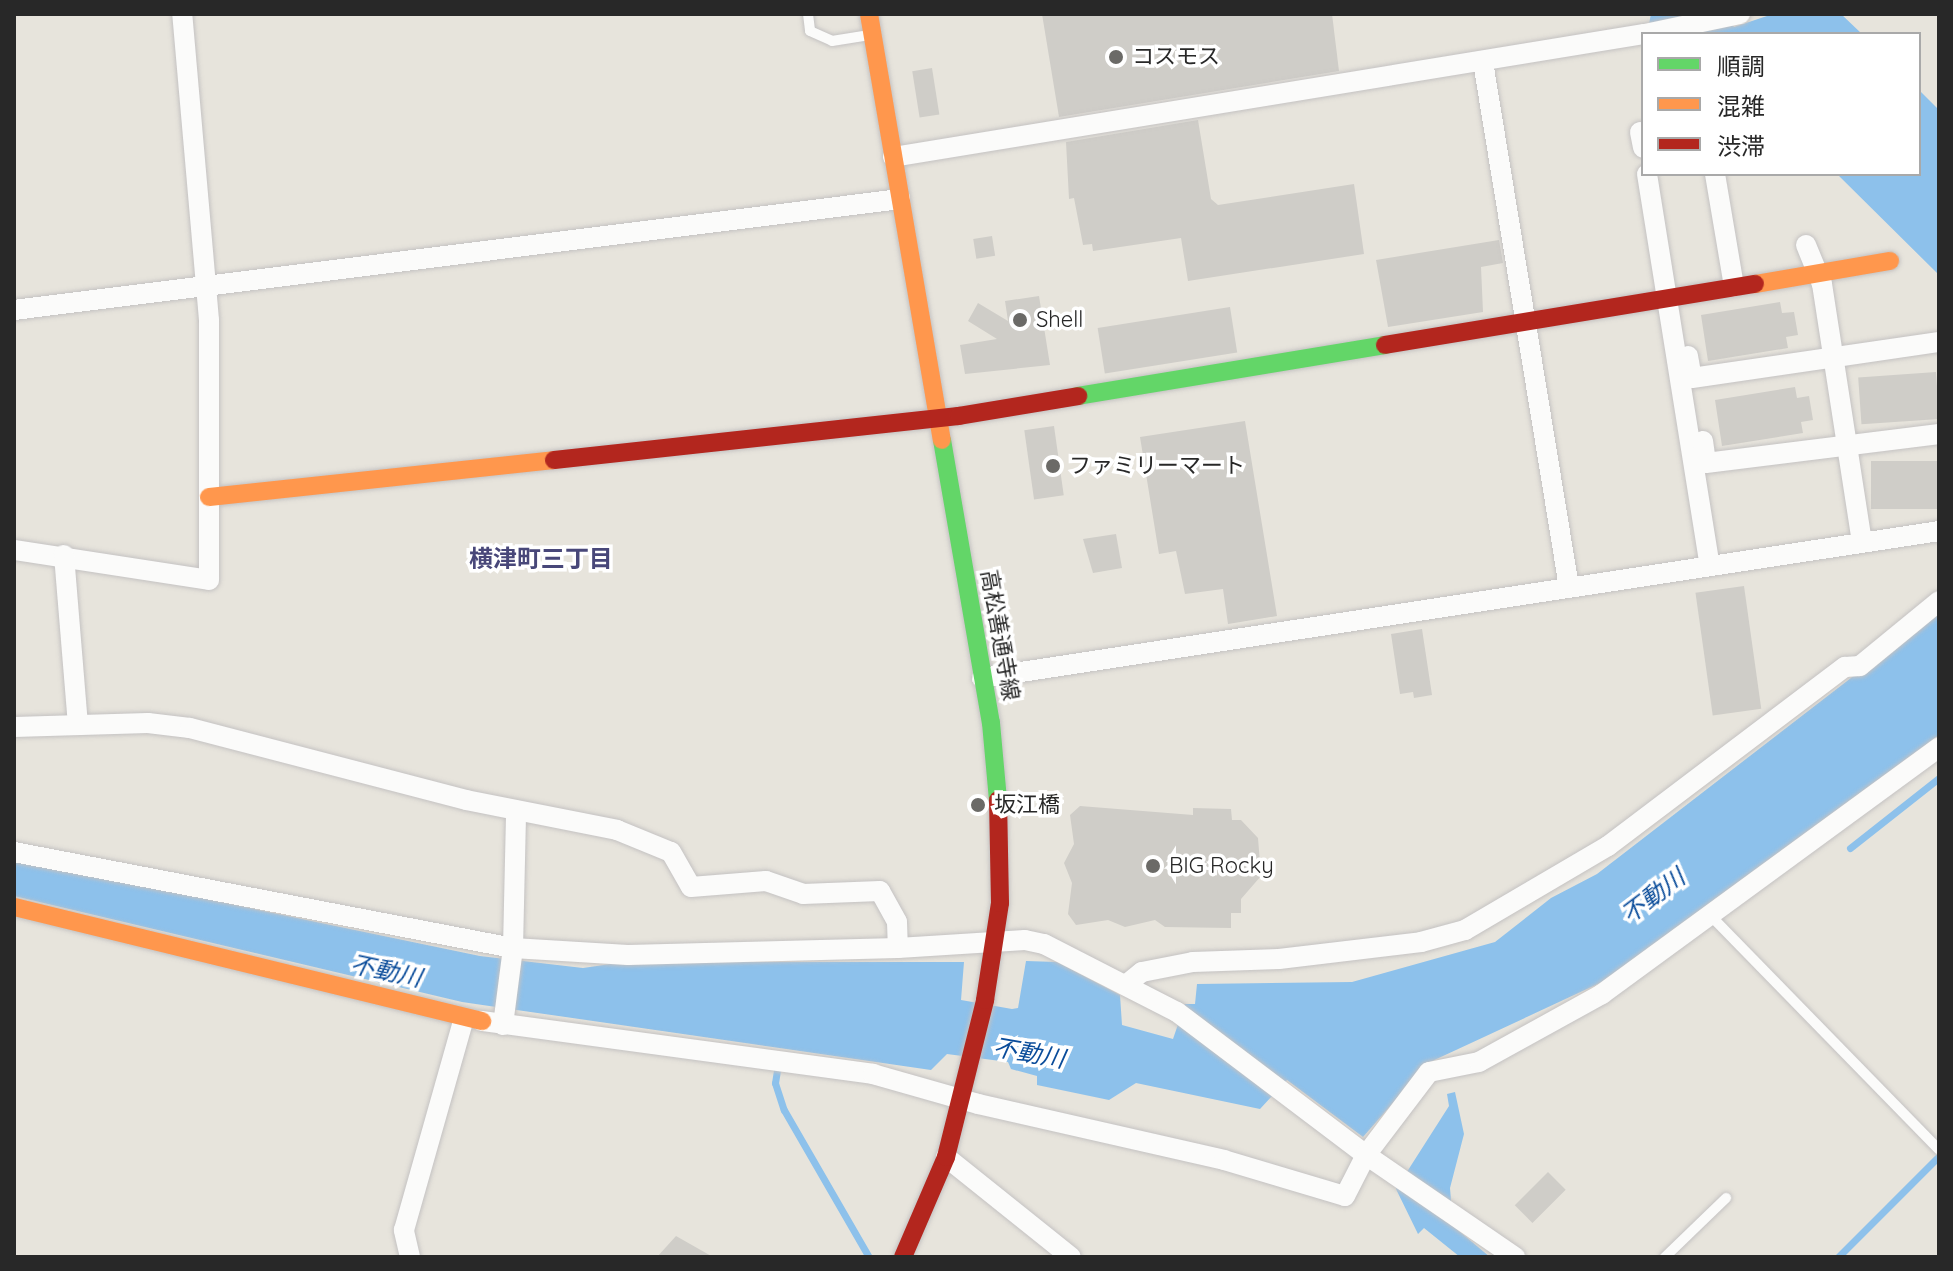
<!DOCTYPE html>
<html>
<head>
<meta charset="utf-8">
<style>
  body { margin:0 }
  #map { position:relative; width:1953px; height:1271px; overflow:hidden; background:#e7e4dc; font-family:Quicksand,"Noto Sans JP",sans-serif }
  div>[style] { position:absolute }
  .water>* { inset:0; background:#8dc1eb }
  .stream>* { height:7px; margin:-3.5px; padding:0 3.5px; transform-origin:3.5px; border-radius:3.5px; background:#8dc1eb }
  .building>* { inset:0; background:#cfcdc8; transform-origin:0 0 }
  .roads { filter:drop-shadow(0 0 2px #c4c2c2) drop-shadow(0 0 2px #c4c2c2) }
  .lane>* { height:10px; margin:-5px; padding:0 5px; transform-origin:5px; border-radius:5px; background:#fbfbfa }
  .street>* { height:20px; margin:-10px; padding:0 10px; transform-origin:10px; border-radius:10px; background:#fbfbfa }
  .fast>* { height:18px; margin:-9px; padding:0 9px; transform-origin:9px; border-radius:9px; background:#63d668 }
  .slow>* { height:18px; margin:-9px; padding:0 9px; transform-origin:9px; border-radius:9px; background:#ff974d }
  .jam>* { height:18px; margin:-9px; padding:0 9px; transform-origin:9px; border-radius:9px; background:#b3261e }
  .dots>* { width:22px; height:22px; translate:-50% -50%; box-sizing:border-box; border:4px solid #fff; border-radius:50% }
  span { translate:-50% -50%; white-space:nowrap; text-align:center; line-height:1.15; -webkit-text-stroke:7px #fff; paint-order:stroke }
  .poi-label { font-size:22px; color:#282828 }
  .left { translate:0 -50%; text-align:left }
  .street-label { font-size:22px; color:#282828 }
  .neighbourhood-label { font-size:24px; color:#484779; font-weight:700 }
  .water-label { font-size:24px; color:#0a4c9a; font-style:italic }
  .frame { position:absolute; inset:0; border:16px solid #282828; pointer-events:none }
  .legend { position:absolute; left:1641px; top:32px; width:280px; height:144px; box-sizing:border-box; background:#fff; border:2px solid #a9a9a9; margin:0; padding:10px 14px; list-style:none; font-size:24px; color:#282828 }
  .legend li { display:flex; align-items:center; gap:16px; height:40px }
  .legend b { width:40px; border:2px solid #a9a9a9 }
</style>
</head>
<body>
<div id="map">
  <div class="water">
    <i style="clip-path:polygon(1651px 14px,1724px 14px,1734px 27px,1773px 14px,1841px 14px,1862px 34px,1687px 34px,1649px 24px)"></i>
    <i style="clip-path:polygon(1919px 90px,1939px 110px,1938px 274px,1837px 174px,1919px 174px)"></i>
    <i style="clip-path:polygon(1939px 610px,1939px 735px,1602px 982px,1428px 1063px,1363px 1137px,1287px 1080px,1260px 1109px,1136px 1083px,1109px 1100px,1037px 1085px,1037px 1076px,1011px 1069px,1008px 1062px,947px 1054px,931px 1070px,462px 1002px,14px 896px,14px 859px,480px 956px,583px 968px,624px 962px,964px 962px,961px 1000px,1012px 1009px,1018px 1008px,1026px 961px,1057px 962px,1120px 995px,1122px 1025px,1173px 1039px,1185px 1004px,1195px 1004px,1197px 984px,1352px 982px,1495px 942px,1551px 898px,1597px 874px)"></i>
    <i style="clip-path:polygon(1455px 1092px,1464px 1134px,1450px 1188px,1453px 1226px,1490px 1257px,1460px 1257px,1424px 1228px,1418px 1234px,1396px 1189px,1449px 1106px,1447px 1094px)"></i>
  </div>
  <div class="stream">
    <i style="left:1850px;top:848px;width:113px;rotate:-38.2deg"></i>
    <i style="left:778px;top:1064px;width:19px;rotate:99deg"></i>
    <i style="left:775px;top:1083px;width:28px;rotate:72deg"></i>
    <i style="left:784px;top:1110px;width:170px;rotate:60deg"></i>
    <i style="left:1838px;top:1257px;width:141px;rotate:-45deg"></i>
  </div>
  <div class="building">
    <i style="clip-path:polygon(1042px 14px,1332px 14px,1339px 71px,1059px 117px)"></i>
    <i style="left:932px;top:68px;width:47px;height:20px;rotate:81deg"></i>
    <i style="clip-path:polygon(1198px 120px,1211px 199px,1218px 205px,1354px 184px,1364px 254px,1188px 281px,1181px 238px,1093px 251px,1092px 244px,1083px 245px,1074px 198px,1069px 199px,1066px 142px)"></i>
    <i style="left:992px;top:236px;width:20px;height:19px;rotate:81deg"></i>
    <i style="clip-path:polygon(1499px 240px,1503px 263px,1481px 267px,1483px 312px,1388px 327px,1376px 260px)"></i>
    <i style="clip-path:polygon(1039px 296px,1050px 365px,965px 374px,960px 345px,997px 339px,968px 321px,978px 303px,1008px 321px,1005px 301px)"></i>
    <i style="clip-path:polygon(1780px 302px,1782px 313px,1794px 312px,1798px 335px,1786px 337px,1788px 348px,1708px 361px,1701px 315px)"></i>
    <i style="left:1230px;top:307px;width:46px;height:134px;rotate:81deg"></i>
    <i style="left:1936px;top:372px;width:47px;height:78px;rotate:86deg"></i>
    <i style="clip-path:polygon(1795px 387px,1797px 398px,1809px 396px,1813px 420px,1801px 422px,1803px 433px,1722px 446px,1715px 400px)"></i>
    <i style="clip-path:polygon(1245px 421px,1277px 616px,1228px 624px,1223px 589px,1185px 594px,1176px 551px,1159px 554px,1140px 437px)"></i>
    <i style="left:1054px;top:426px;width:70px;height:30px;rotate:82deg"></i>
    <i style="left:1939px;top:461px;width:48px;height:68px;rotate:90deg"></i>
    <i style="clip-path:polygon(1116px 534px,1122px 568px,1093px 573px,1083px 539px)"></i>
    <i style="left:1744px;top:586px;width:124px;height:49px;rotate:82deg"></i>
    <i style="clip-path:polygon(1422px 629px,1432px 695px,1414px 698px,1413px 692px,1400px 694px,1391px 634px)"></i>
    <i style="clip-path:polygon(1080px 806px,1193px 815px,1193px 808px,1231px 809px,1232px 820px,1241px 820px,1258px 838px,1261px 876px,1241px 899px,1241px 913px,1231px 913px,1231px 928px,1165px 927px,1155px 920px,1125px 927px,1108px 920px,1076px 925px,1068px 914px,1072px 883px,1064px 863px,1074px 844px,1070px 815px)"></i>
    <i style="left:1548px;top:1172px;width:25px;height:47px;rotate:45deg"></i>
    <i style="clip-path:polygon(676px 1236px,713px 1257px,657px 1257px)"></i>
  </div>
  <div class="roads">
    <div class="lane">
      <i style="left:808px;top:14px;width:17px;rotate:83deg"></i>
      <i style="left:810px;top:31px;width:24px;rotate:24deg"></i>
      <i style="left:832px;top:41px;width:38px;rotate:-9deg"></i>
      <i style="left:1712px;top:917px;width:325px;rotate:45.7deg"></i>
      <i style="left:1665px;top:1257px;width:85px;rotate:-44deg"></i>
    </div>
    <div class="street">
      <i style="left:1645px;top:34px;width:97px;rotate:-11.9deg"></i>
      <i style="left:1483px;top:62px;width:532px;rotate:80.7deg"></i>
      <i style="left:1640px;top:132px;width:16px;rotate:79deg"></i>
      <i style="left:893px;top:157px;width:760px;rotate:-9.31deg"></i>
      <i style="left:1647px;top:174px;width:397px;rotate:80.9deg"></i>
      <i style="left:1715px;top:174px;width:114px;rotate:80.4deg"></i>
      <i style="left:1806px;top:245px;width:42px;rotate:67.7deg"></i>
      <i style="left:1822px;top:284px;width:262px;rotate:81.2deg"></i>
      <i style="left:14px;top:310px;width:893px;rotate:-7.14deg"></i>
      <i style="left:1688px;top:356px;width:22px;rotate:80deg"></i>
      <i style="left:1692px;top:378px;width:250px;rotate:-8.3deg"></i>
      <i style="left:1703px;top:441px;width:22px;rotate:82deg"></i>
      <i style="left:1706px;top:463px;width:235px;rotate:-7.1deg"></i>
      <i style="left:14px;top:550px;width:197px;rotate:8.7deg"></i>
      <i style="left:209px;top:580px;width:260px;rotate:-90deg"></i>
      <i style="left:209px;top:320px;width:307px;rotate:-95deg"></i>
      <i style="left:64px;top:555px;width:170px;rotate:85.3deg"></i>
      <i style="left:982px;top:678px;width:968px;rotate:-8.73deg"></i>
      <i style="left:14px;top:727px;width:134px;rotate:-1.7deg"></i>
      <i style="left:148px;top:723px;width:42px;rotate:6.8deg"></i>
      <i style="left:190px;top:728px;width:285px;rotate:14.6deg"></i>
      <i style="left:466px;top:800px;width:154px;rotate:11.2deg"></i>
      <i style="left:617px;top:830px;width:58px;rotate:22.2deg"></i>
      <i style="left:671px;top:852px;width:40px;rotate:60.3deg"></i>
      <i style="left:691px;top:887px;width:75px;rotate:-4.6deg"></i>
      <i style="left:766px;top:881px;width:39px;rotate:19deg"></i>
      <i style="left:803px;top:894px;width:77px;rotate:-2.2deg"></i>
      <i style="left:880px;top:891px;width:35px;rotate:61deg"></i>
      <i style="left:897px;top:922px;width:26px;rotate:88deg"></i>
      <i style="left:898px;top:948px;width:127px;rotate:-3.6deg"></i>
      <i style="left:1025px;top:940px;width:19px;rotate:12deg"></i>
      <i style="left:1044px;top:944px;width:149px;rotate:27.1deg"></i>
      <i style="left:1177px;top:1012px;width:237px;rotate:37.1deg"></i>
      <i style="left:1366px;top:1155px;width:181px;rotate:34.4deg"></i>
      <i style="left:14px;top:852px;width:508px;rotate:10.89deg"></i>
      <i style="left:513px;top:948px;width:115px;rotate:3.5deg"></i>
      <i style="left:628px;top:955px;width:270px;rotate:-1.5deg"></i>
      <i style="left:1127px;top:984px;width:19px;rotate:-39deg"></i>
      <i style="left:1142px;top:972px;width:52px;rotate:-11.1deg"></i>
      <i style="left:1193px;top:962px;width:86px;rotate:-2deg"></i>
      <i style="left:1279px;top:959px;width:143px;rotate:-6.8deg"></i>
      <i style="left:1421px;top:942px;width:46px;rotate:-15.3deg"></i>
      <i style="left:1465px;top:930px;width:166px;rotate:-30.4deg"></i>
      <i style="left:1608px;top:846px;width:297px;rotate:-37.1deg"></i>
      <i style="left:1845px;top:667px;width:15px;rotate:-4deg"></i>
      <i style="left:1860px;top:666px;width:102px;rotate:-39.4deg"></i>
      <i style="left:482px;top:1021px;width:395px;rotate:7.7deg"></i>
      <i style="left:873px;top:1074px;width:109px;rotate:15.9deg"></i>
      <i style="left:978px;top:1104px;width:252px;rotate:12.8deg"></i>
      <i style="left:1224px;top:1160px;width:126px;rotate:16.6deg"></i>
      <i style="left:1345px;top:1196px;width:46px;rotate:-62.9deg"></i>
      <i style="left:1366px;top:1155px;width:104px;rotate:-52.8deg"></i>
      <i style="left:1429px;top:1072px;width:51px;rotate:-11.3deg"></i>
      <i style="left:1479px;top:1062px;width:141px;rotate:-28.9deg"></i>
      <i style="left:1602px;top:994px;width:418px;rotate:-36.2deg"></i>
      <i style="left:503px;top:1025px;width:78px;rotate:-82.6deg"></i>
      <i style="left:513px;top:948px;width:136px;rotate:-88.7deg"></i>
      <i style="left:946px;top:1157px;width:160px;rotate:38.7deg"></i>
      <i style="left:410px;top:1257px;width:28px;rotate:-103deg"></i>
      <i style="left:404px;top:1230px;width:220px;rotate:-74.2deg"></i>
    </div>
    <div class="fast">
      <i style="left:1078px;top:396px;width:311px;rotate:-9.4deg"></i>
      <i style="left:942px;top:440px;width:287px;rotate:80.2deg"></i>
      <i style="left:991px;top:723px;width:77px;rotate:84.8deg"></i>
    </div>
    <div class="slow">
      <i style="left:869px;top:14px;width:432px;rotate:80.3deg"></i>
      <i style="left:1755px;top:284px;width:137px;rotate:-9.7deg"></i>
      <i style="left:209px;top:497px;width:347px;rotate:-6.1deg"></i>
      <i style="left:14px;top:907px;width:482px;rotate:13.7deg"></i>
    </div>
    <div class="jam">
      <i style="left:1385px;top:345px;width:375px;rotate:-9.4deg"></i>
      <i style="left:554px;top:460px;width:407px;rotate:-6.2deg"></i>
      <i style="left:959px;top:416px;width:121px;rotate:-9.5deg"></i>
      <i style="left:903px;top:1257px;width:109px;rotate:-66.7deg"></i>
      <i style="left:946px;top:1157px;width:162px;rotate:-76deg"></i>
      <i style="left:985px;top:1000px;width:98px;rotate:-81.2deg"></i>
      <i style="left:1000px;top:903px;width:103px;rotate:-91.1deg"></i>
    </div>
  </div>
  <div class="dots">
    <i style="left:1116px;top:57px;background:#6b6a67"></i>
    <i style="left:1020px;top:320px;background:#6b6a67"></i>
    <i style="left:1053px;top:466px;background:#6b6a67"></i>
    <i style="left:978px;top:805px;background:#6b6a67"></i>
    <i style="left:1153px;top:866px;background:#6b6a67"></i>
  </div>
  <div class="poi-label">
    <span class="left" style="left:1132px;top:57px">コスモス</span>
    <span class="left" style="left:1036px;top:320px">Shell</span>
    <span class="left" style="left:1069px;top:466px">ファミリーマート</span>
    <span class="left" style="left:994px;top:805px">坂江橋</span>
    <span class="left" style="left:1169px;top:866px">BIG Rocky</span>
  </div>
  <div class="street-label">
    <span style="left:1000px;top:635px;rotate:80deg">高松善通寺線</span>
  </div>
  <div class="neighbourhood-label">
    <span style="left:541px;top:559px">横津町三丁目</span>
  </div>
  <div class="water-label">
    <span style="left:1653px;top:896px;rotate:-37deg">不動川</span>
    <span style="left:386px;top:971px;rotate:12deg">不動川</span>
    <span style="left:1029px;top:1053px;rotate:10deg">不動川</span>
  </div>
  <div class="frame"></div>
  <ul class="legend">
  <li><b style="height:10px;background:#63d668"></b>順調</li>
  <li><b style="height:10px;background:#ff974d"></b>混雑</li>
  <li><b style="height:10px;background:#b3261e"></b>渋滞</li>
  </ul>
</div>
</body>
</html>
